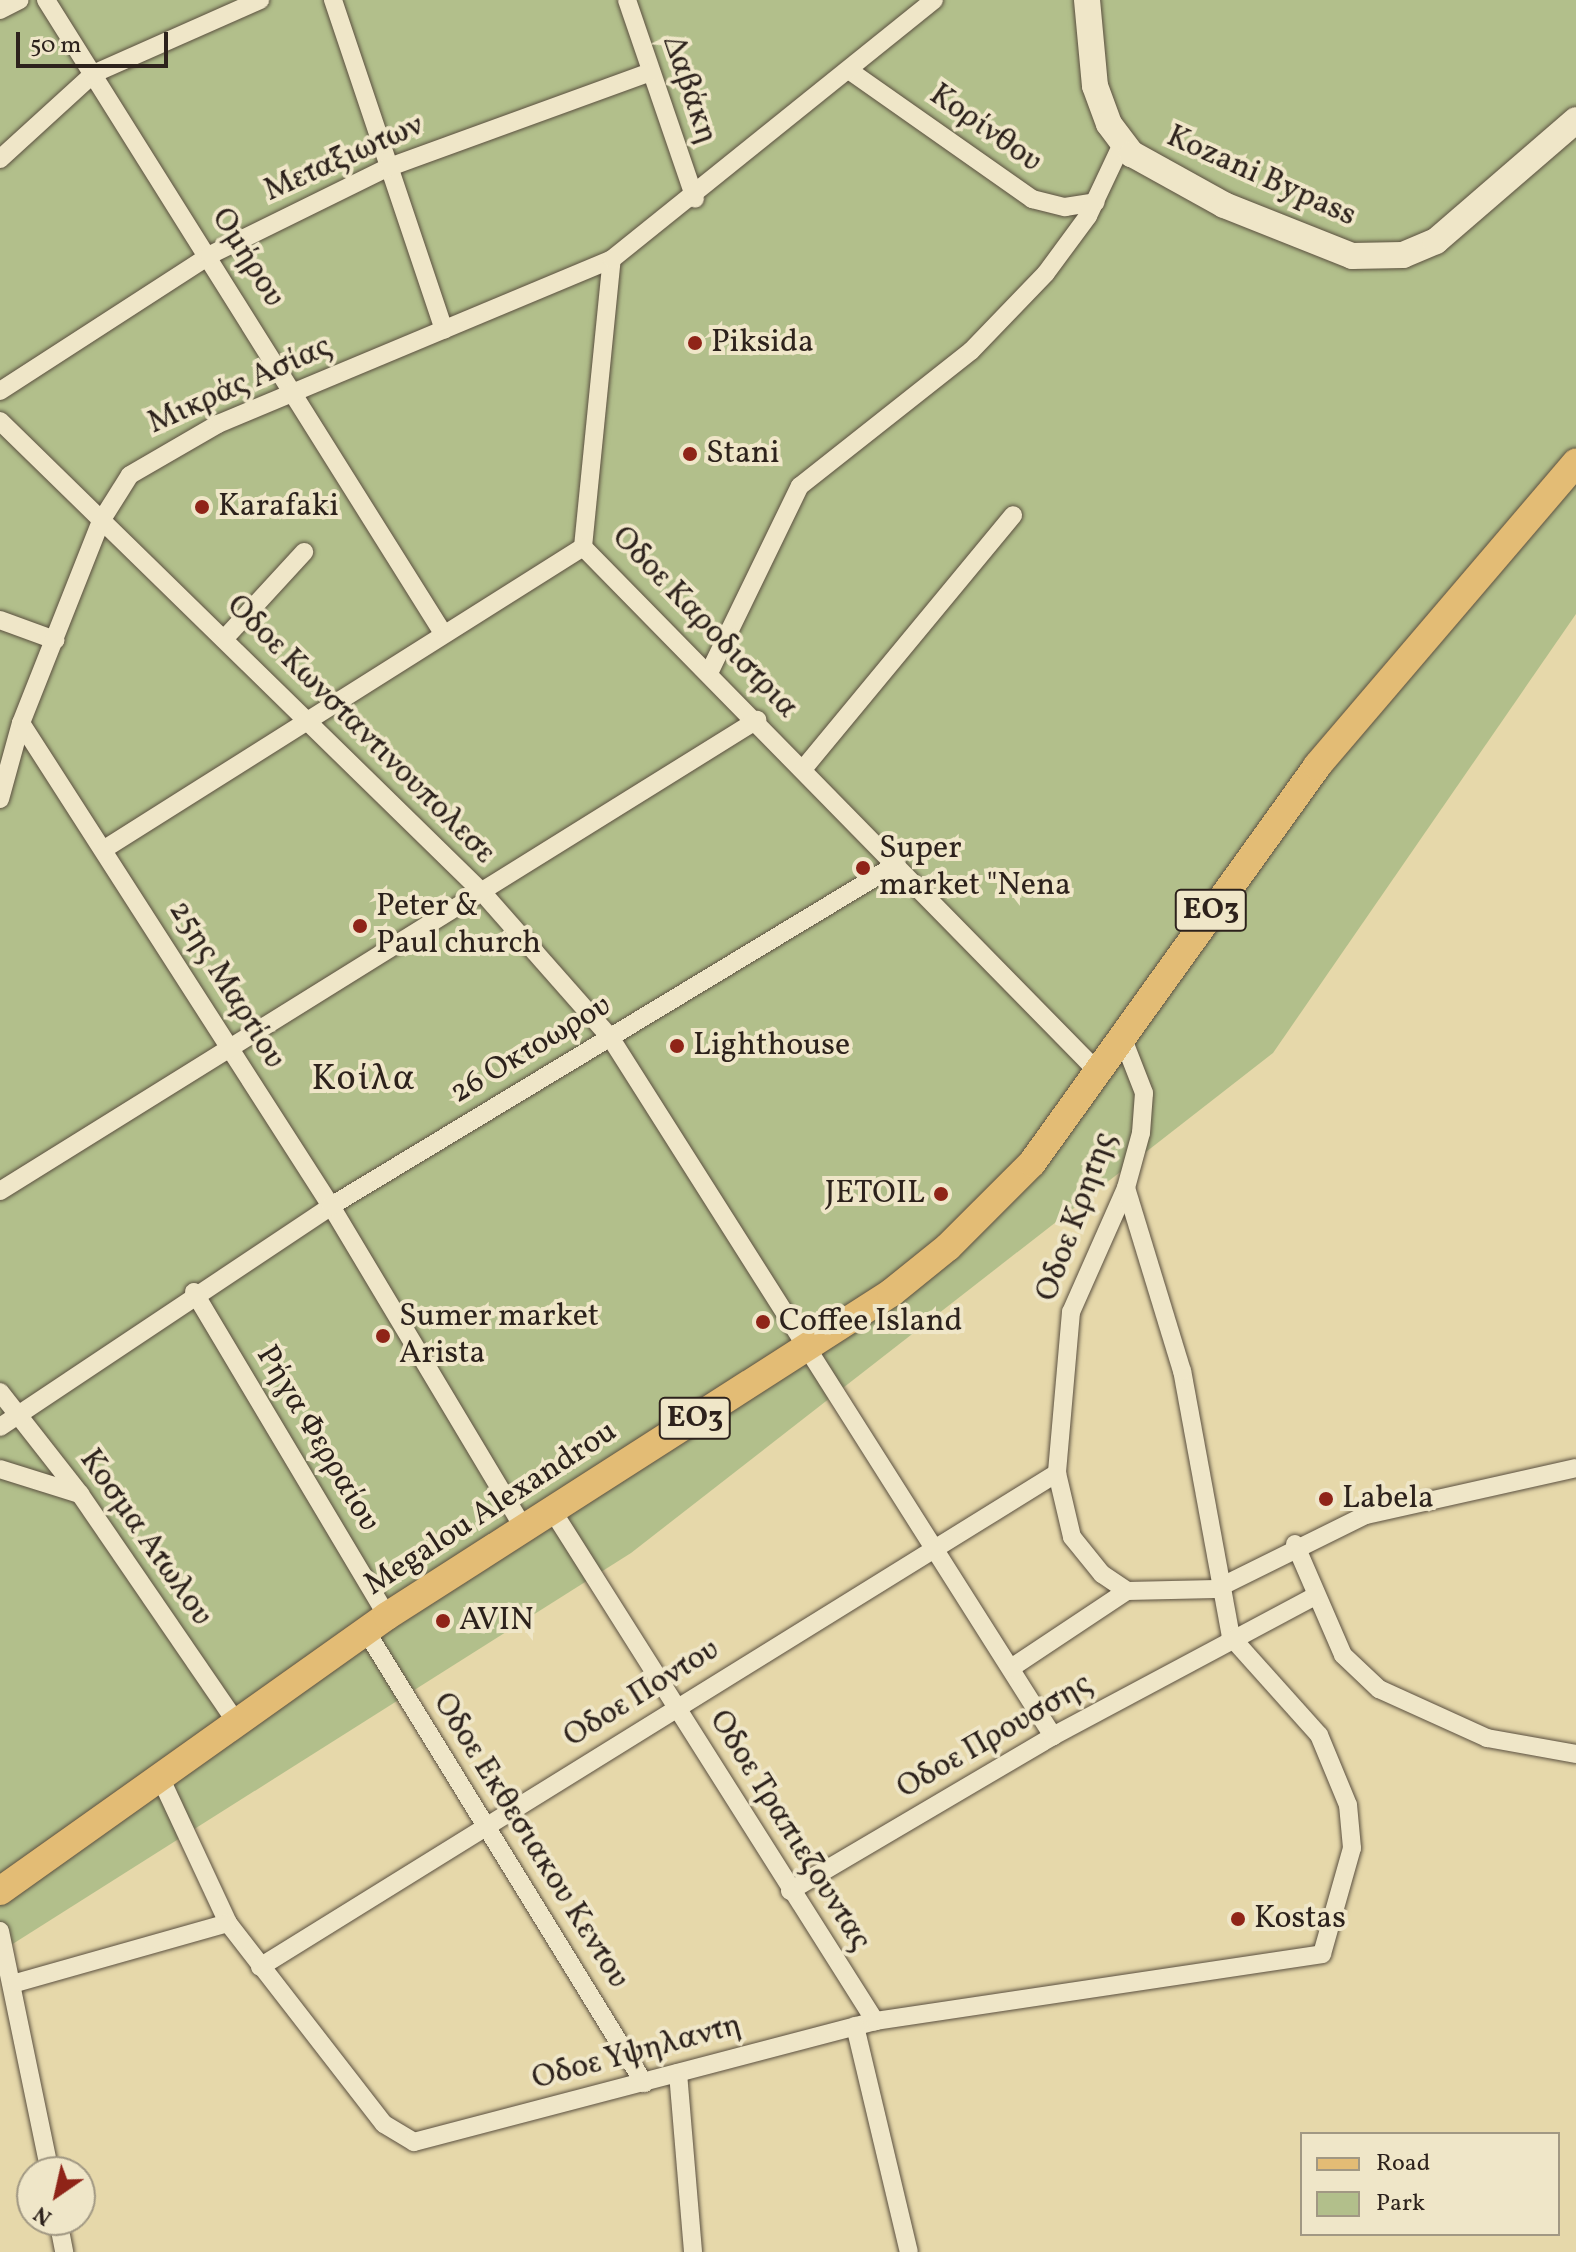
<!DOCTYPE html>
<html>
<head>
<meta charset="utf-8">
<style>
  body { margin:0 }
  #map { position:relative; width:1576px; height:2252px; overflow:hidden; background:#e6d8aa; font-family:Vollkorn,serif }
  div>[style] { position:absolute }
  .green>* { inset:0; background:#b2bf8b }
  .roads { filter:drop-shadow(0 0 2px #5b5040) drop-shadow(0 0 2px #5b5040) }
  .street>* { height:18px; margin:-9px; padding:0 9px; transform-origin:9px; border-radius:9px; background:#efe6c8 }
  .secondary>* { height:26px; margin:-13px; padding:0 13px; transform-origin:13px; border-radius:13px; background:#efe6c8 }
  .primary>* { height:28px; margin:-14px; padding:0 14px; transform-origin:14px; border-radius:14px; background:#e3bc75 }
  .dots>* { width:22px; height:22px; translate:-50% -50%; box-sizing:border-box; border:4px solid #efe6c8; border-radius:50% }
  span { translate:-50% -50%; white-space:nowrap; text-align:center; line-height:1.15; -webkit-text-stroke:8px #efe6c8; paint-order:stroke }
  .shield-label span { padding:2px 6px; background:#efe6c8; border:2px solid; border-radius:6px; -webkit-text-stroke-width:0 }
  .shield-label { font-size:30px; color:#2d221c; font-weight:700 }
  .street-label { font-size:32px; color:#2d221c }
  .poi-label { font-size:32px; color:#2d221c }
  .left { translate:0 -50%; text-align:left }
  .right { translate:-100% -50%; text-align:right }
  .quarter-label { font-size:36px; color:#2d221c; letter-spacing:2px }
  .legend { position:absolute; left:1300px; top:2132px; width:260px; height:104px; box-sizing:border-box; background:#efe6c8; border:2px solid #a19883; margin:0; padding:10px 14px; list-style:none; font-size:24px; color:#2d221c }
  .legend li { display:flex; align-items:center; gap:16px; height:40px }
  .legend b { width:40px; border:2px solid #a19883 }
  .north { position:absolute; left:16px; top:2156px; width:80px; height:80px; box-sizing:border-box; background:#efe6c8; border:2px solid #a19883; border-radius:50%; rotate:214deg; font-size:22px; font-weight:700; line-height:32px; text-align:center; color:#2d221c }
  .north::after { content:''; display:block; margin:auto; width:28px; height:36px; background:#8f2418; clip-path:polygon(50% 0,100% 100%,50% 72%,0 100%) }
  .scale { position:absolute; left:16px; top:32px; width:152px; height:36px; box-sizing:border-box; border:4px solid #2d221c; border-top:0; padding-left:10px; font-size:24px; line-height:28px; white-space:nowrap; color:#2d221c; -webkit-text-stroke:6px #efe6c8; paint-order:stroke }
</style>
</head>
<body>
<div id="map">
  <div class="green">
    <i style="clip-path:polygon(0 0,1576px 0,1576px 614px,1273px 1053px,631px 1553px,0 1952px)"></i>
  </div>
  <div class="roads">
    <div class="street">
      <i style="left:46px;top:0;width:747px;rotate:57.91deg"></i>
      <i style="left:333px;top:0;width:348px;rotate:71.4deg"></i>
      <i style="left:627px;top:0;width:210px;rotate:71.1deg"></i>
      <i style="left:0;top:10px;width:22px;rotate:-27deg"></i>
      <i style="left:850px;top:71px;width:223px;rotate:35.1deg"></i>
      <i style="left:1032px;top:199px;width:34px;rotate:14deg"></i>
      <i style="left:1065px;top:207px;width:31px;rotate:-9deg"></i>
      <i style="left:0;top:159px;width:126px;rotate:-42.4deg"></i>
      <i style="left:93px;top:74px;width:183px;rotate:-23.9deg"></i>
      <i style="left:0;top:391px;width:250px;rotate:-32.9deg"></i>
      <i style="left:210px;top:255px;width:197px;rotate:-26.2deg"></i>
      <i style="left:387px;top:168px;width:281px;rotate:-20deg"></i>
      <i style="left:0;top:421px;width:674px;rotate:44.34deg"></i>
      <i style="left:482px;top:892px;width:193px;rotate:48.6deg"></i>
      <i style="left:610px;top:1037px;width:828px;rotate:57.64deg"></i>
      <i style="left:583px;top:547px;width:738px;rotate:45.55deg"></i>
      <i style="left:583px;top:547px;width:289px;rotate:-84.3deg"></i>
      <i style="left:0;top:620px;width:59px;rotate:20deg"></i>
      <i style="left:225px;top:638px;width:117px;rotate:-47.4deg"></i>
      <i style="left:709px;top:673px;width:208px;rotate:-64.1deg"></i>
      <i style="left:800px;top:486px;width:218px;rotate:-38.3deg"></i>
      <i style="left:971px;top:351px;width:108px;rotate:-46.1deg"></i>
      <i style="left:1046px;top:273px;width:71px;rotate:-53.6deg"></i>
      <i style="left:1088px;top:216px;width:80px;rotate:-64.7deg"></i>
      <i style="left:21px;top:723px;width:574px;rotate:57.31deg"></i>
      <i style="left:331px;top:1206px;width:375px;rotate:59.1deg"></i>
      <i style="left:804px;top:768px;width:328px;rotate:-50.4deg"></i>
      <i style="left:0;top:799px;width:79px;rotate:-74.6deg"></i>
      <i style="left:21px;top:723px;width:217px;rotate:-68.4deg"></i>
      <i style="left:101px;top:521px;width:54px;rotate:-57.8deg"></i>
      <i style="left:130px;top:475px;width:102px;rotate:-30.1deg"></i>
      <i style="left:218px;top:424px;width:427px;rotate:-22.7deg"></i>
      <i style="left:612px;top:259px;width:413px;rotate:-38.8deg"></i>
      <i style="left:106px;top:848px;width:564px;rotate:-32.25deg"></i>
      <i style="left:1123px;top:1039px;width:58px;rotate:68.7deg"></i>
      <i style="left:1144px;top:1093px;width:40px;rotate:94.3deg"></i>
      <i style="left:1141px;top:1133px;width:57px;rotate:105.3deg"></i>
      <i style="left:1126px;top:1188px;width:136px;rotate:113.9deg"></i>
      <i style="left:1071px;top:1312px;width:162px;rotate:95deg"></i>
      <i style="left:1057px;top:1473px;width:66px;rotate:76.8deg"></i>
      <i style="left:1072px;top:1537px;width:48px;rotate:51deg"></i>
      <i style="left:1102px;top:1574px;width:30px;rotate:34deg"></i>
      <i style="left:1127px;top:1591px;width:89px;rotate:-1.3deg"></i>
      <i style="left:1216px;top:1589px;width:167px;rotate:-26.3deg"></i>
      <i style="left:1366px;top:1515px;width:215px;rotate:-12.6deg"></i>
      <i style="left:0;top:1191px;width:892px;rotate:-31.89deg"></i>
      <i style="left:194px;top:1292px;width:377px;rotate:59.2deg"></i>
      <i style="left:0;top:1392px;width:130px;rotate:51.9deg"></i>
      <i style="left:80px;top:1494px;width:278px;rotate:55.6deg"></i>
      <i style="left:0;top:1427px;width:398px;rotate:-33.7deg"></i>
      <i style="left:331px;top:1206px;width:661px;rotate:-31.14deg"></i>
      <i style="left:0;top:1469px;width:84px;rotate:17.4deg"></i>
      <i style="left:552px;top:1510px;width:605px;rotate:57.7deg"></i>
      <i style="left:1295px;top:1544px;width:121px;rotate:66.6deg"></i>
      <i style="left:1343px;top:1655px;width:50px;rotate:43.4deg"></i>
      <i style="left:1379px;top:1689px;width:119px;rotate:24.4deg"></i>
      <i style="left:1487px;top:1738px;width:90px;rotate:10.2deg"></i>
      <i style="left:366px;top:1631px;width:531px;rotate:58.41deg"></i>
      <i style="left:1011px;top:1668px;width:139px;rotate:-33.6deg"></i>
      <i style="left:160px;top:1777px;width:161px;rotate:65deg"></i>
      <i style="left:228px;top:1923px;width:254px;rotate:52.2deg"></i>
      <i style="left:384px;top:2124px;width:35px;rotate:31deg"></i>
      <i style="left:414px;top:2142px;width:477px;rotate:-14.7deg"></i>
      <i style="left:875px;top:2021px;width:452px;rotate:-8.5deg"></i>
      <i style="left:1322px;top:1954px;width:110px;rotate:-74.2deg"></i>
      <i style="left:1352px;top:1848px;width:43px;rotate:-95.3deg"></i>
      <i style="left:1348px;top:1805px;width:76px;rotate:-112.5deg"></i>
      <i style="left:1319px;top:1735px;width:132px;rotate:-131.9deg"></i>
      <i style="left:1231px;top:1637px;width:270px;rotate:-100.4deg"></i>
      <i style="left:1182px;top:1371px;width:191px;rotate:-107deg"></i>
      <i style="left:790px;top:1891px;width:305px;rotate:-30.5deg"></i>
      <i style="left:1053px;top:1736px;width:297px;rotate:-28.1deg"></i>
      <i style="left:0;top:1931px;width:246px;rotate:78.3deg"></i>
      <i style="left:260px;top:1967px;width:938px;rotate:-31.79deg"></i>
      <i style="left:16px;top:1983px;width:220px;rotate:-15.8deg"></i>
      <i style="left:855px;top:2026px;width:232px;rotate:76.6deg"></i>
      <i style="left:678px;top:2073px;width:180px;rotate:85.2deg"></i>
      <i style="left:58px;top:2220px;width:33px;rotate:79deg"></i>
    </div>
    <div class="secondary">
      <i style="left:1087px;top:0;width:86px;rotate:84.7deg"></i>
      <i style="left:1095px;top:86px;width:40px;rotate:69.8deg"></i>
      <i style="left:1109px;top:124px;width:38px;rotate:53deg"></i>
      <i style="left:1132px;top:154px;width:105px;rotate:29deg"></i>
      <i style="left:1224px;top:205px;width:138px;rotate:21.7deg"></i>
      <i style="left:1352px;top:256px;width:51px;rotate:-1.1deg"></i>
      <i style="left:1403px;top:255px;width:36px;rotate:-23deg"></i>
      <i style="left:1436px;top:241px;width:185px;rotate:-40.8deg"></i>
    </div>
    <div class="primary">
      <i style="left:0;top:1891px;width:475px;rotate:-35.4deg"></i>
      <i style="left:387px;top:1616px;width:599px;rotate:-32.65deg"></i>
      <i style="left:891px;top:1293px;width:73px;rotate:-38.9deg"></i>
      <i style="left:948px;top:1247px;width:119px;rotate:-45deg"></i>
      <i style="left:1032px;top:1163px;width:489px;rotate:-54.3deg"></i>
      <i style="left:1317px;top:766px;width:399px;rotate:-49.5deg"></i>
    </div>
  </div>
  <div class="dots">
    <i style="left:695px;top:343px;background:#8f2418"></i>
    <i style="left:690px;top:454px;background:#8f2418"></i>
    <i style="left:202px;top:507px;background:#8f2418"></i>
    <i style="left:863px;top:868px;background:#8f2418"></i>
    <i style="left:360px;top:926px;background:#8f2418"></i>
    <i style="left:677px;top:1046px;background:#8f2418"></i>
    <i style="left:941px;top:1194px;background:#8f2418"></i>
    <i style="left:763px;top:1322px;background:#8f2418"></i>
    <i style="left:383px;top:1336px;background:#8f2418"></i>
    <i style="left:1326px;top:1499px;background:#8f2418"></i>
    <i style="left:443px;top:1621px;background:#8f2418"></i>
    <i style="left:1238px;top:1919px;background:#8f2418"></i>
  </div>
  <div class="shield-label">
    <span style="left:1211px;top:910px">ΕΟ3</span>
    <span style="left:695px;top:1418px">ΕΟ3</span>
  </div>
  <div class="street-label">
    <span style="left:689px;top:90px;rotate:71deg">Δαβάκη</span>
    <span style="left:985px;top:129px;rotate:35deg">Κορίνθου</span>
    <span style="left:344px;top:159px;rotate:-24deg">Μεταξιωτων</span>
    <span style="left:1261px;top:177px;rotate:24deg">Kozani Bypass</span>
    <span style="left:247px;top:258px;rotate:58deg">Ομήρου</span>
    <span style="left:240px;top:386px;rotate:-24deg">Μικράς Ασίας</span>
    <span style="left:704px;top:623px;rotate:46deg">Oδοε Καροδιστρια</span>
    <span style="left:360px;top:730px;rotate:45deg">Oδοε Κωνσταντινουπολεσε</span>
    <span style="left:226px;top:985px;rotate:58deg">25ης Μαρτίου</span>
    <span style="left:531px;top:1050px;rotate:-31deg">26 Οκτοωρου</span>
    <span style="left:1077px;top:1217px;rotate:-70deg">Oδοε Κρητης</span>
    <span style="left:317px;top:1439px;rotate:59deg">Ρήγα Φερραίου</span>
    <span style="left:491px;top:1509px;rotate:-33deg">Megalou Alexandrou</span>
    <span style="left:145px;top:1538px;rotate:55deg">Κοσμα Ατωλου</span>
    <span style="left:642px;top:1694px;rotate:-32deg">Oδοε Ποντου</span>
    <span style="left:995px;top:1737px;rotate:-30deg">Oδοε Προυσσης</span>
    <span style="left:789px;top:1831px;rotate:58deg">Oδοε Τραπιεζουντας</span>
    <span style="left:530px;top:1841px;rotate:58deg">Oδοε Εκθεσιακου Κεντου</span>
    <span style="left:637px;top:2053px;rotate:-15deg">Oδοε Υψηλαντη</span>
  </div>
  <div class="poi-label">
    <span class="left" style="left:711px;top:343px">Piksida</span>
    <span class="left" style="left:706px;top:454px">Stani</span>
    <span class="left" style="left:218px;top:507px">Karafaki</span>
    <span class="left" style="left:879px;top:868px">Super<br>market "Nena</span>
    <span class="left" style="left:376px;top:926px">Peter &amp;<br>Paul church</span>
    <span class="left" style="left:693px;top:1046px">Lighthouse</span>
    <span class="right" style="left:925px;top:1194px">JETOIL</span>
    <span class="left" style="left:399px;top:1336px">Sumer market<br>Arista</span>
    <span class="left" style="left:779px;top:1322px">Coffee Island</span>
    <span class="left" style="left:1342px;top:1499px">Labela</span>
    <span class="left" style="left:459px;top:1621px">AVIN</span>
    <span class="left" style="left:1254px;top:1919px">Kostas</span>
  </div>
  <div class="quarter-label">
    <span style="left:364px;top:1081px">Κοίλα</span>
  </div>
  <ul class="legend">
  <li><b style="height:10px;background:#e3bc75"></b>Road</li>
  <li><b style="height:22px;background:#b2bf8b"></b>Park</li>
  </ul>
  <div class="north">N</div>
  <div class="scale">50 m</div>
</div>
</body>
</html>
